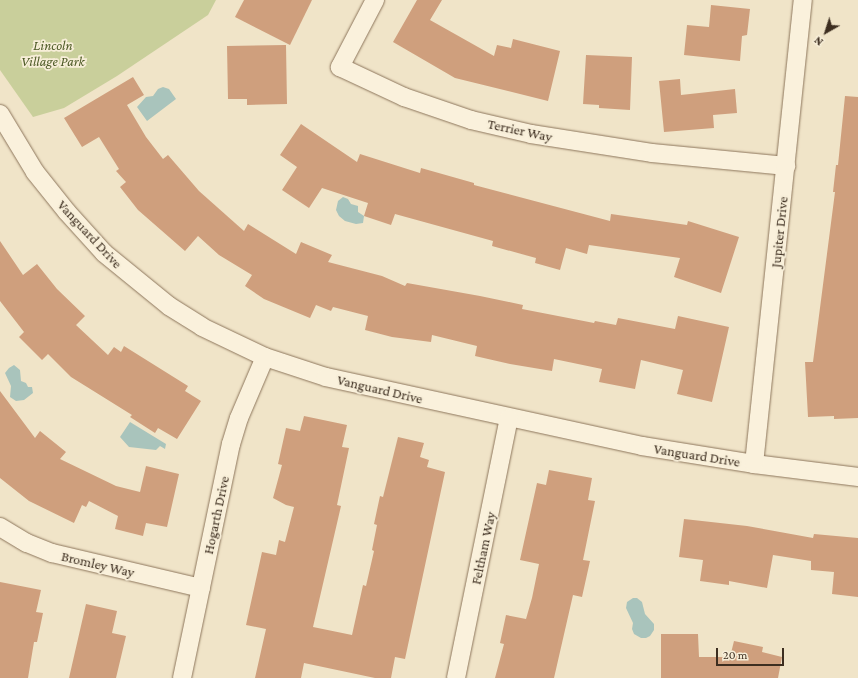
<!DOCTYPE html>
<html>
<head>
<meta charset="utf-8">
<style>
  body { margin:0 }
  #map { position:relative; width:858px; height:678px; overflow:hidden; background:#f0e4c8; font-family:"Crimson Pro",serif }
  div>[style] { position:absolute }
  .green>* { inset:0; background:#c9cf9b }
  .water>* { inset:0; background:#a9c4bc }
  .building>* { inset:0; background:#cf9f7d }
  .roads { filter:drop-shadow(0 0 1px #8d765c) drop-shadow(0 0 1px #8d765c) }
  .street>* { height:18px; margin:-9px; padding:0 9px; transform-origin:9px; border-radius:9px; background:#faf1dc }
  span { translate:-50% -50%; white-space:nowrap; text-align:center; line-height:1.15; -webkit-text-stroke:3.5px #f7eed8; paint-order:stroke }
  .park-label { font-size:14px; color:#4d5a26; font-style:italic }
  .street-label { font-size:14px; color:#3d2e20 }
  .north { position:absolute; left:806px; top:12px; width:40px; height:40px; -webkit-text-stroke:3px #f7eed8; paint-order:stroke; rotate:219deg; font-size:11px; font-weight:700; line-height:16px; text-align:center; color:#3d2e20 }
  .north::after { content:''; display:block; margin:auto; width:14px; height:18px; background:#3d2e20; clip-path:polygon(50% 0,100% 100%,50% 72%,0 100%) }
  .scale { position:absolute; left:716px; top:648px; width:68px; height:18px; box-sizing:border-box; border:2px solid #3d2e20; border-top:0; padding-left:5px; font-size:12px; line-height:14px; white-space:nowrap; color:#3d2e20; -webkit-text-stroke:3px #f7eed8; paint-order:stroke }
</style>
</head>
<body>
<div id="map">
  <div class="green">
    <i style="clip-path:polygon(0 0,216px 0,208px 15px,117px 76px,64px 108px,33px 117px,0 70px)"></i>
  </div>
  <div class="water">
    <i style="clip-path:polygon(163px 87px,169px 89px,176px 99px,147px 121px,137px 107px,146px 97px,153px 96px,158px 89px)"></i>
    <i style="clip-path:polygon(343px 197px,348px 199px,351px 204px,358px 206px,358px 212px,364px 216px,363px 223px,356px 224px,345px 221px,339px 216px,336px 210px,338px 201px)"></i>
    <i style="clip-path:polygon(14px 365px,20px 370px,21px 381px,26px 383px,28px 387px,32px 387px,33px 393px,24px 400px,16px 401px,10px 397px,11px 386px,5px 373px,9px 368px)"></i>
    <i style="clip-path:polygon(130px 422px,166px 444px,165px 449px,160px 446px,156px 450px,129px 447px,120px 437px)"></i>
    <i style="clip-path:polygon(633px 598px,637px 598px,642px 602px,645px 614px,654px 624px,654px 630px,650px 636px,646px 638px,641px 638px,634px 634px,632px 629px,633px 623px,626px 608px,627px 602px)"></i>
  </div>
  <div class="building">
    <i style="clip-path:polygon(244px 0,312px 0,290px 45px,235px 17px)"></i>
    <i style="clip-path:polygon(417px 0,442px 0,430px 20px,494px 56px,497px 45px,511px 48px,513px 39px,560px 51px,548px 101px,455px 78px,393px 42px)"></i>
    <i style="clip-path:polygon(711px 5px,750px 9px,747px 35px,742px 36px,740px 61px,684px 55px,687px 25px,709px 27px)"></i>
    <i style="clip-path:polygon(286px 45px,287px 104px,247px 105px,247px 99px,228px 99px,227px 46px)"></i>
    <i style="clip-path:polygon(586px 55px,632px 57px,630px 110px,599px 108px,599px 105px,583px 104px)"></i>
    <i style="clip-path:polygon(133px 77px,144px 95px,127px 105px,146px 137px,163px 159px,168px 155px,199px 191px,244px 231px,248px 224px,296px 254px,301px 242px,332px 255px,328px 262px,382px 276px,405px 286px,407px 283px,480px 296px,523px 305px,522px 309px,594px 323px,595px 321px,616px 325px,618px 318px,675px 329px,678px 316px,729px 327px,712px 402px,677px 394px,683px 370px,641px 360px,635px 389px,599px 382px,602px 369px,554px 359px,552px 371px,510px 364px,475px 356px,477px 346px,432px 335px,431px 342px,392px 337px,365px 330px,368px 316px,333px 307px,331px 311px,316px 305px,310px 318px,264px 299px,245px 286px,252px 275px,219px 255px,198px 236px,185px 251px,138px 210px,120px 187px,126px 182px,116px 171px,119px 169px,99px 137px,82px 147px,64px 118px)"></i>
    <i style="clip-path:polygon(680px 79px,681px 95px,735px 89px,737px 113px,713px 115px,714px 128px,664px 132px,659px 81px)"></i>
    <i style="clip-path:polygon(845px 96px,858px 97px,858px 418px,834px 419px,834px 416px,808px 417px,805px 362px,813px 362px,835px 192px,833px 192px,836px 165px,838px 165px)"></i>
    <i style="clip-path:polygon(301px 124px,357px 162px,360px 154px,420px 173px,421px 168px,474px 183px,474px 185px,610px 221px,611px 214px,687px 225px,688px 221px,739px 237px,721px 293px,674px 277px,680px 258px,589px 245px,587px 254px,566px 248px,560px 270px,535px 263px,536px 258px,492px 246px,493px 241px,395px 214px,391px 225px,364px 216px,368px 203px,322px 188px,309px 208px,282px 190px,297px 167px,280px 155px)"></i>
    <i style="clip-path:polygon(0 241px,23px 275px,37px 264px,57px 289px,85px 316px,76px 325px,108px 355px,114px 347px,121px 352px,124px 346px,188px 386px,185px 391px,201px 401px,177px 439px,158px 428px,155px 433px,130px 417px,132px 415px,71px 377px,48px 354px,42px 360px,19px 337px,24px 332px,0 301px)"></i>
    <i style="clip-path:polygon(0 391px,35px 438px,40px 431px,66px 452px,60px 459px,116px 486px,140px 492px,146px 466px,179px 474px,167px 527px,146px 523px,143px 536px,115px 529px,118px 516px,89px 501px,86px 507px,82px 505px,74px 523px,29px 501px,0 478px)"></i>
    <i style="clip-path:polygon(304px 416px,347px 425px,342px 447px,349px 448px,337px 505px,341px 506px,313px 627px,352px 635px,363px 585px,366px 586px,374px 551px,372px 550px,377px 525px,374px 524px,380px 496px,383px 497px,398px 437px,424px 443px,420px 457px,429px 460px,427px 467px,445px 472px,405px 659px,395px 657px,391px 678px,375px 678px,304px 663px,301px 678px,255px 678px,266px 629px,246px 625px,262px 552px,276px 555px,279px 540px,285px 542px,294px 507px,286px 505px,273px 498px,282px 465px,278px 464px,286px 428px,300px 431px)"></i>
    <i style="clip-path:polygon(549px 470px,592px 478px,588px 500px,595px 501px,583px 560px,590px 561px,582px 597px,573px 595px,554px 678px,495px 678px,504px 644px,500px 643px,506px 615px,526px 619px,532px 598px,539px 564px,520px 560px,537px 483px,546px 485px)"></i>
    <i style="clip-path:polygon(684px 519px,747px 526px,813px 538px,814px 534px,858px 538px,858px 597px,832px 594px,834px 572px,811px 570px,811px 561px,773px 555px,767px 588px,729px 581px,729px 585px,700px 581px,703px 560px,679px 557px)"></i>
    <i style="clip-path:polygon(0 582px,41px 590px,36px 612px,43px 613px,37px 642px,34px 642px,28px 678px,0 678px)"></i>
    <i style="clip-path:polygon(86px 604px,117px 611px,112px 633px,126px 636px,116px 678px,69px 678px)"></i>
    <i style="clip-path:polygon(661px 634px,698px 634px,699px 657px,730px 657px,734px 641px,763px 647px,762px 652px,782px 657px,778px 678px,661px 678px)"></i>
  </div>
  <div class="roads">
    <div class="street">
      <i style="left:375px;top:0;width:76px;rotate:117.6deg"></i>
      <i style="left:340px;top:67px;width:71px;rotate:25.1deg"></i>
      <i style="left:404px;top:97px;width:71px;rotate:18.9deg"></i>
      <i style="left:471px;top:120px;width:62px;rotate:13.1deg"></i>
      <i style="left:531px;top:134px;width:122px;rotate:8.9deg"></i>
      <i style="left:652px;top:153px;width:135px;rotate:5.5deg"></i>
      <i style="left:0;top:114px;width:68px;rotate:58.9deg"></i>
      <i style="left:35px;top:172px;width:51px;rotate:51.3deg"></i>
      <i style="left:67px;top:212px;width:55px;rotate:47.9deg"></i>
      <i style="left:104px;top:253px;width:84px;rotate:39.2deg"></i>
      <i style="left:169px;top:306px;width:39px;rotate:32deg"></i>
      <i style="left:202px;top:327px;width:70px;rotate:25.5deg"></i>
      <i style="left:265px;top:357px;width:64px;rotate:18.2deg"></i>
      <i style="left:326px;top:377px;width:323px;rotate:12.3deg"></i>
      <i style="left:642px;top:446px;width:113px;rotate:9.1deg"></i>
      <i style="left:754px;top:464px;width:105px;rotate:7.1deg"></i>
      <i style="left:754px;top:464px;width:467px;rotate:-84deg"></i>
      <i style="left:0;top:527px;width:31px;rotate:31deg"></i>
      <i style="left:27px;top:543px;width:27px;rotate:22deg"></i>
      <i style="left:52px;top:553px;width:153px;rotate:13.2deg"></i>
      <i style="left:182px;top:678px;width:239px;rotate:-78.2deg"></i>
      <i style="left:231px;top:444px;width:27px;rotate:-73deg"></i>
      <i style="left:239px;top:418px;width:66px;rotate:-66.9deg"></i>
      <i style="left:456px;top:678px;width:265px;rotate:-78.5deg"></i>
    </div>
  </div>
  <div class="park-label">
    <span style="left:53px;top:53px">Lincoln<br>Village Park</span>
  </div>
  <div class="street-label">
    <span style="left:520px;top:130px;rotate:12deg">Terrier Way</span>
    <span style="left:779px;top:232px;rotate:-84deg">Jupiter Drive</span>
    <span style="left:90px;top:234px;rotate:47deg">Vanguard Drive</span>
    <span style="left:380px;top:389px;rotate:13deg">Vanguard Drive</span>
    <span style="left:697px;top:455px;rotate:9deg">Vanguard Drive</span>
    <span style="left:216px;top:515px;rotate:-78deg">Hogarth Drive</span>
    <span style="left:483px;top:548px;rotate:-78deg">Feltham Way</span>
    <span style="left:98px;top:564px;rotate:13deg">Bromley Way</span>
  </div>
  <div class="north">N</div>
  <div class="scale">20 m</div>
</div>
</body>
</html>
